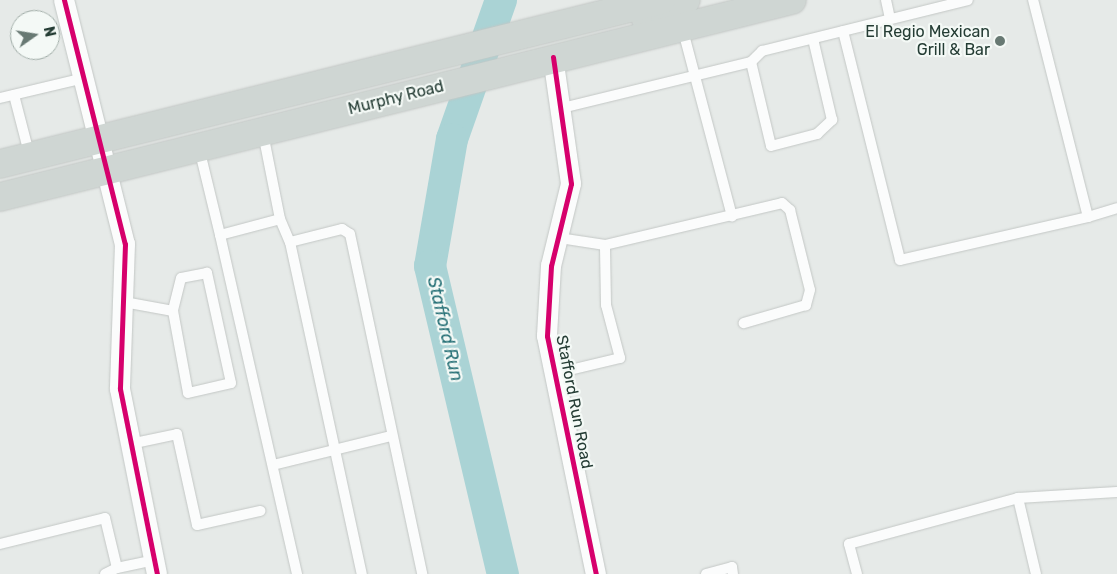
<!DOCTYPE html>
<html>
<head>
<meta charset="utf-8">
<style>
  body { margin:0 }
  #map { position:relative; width:1117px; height:574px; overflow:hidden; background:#e6eae8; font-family:Rubik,sans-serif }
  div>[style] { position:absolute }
  .river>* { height:32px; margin:-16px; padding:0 16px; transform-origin:16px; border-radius:16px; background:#aad3d5 }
  .roads { filter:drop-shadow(0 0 1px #c3c7c5) drop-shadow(0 0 1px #c3c7c5) }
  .lane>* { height:10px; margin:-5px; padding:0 5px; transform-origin:5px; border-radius:5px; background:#fbfcfc }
  .street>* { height:20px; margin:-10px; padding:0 10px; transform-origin:10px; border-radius:10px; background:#fbfcfc }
  .primary>* { height:28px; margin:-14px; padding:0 14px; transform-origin:14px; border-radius:14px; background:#cfd6d3 }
  .cycleway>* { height:5px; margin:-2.5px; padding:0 2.5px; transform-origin:2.5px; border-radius:2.5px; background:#d6006c }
  .dots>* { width:14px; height:14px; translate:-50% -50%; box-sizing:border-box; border:2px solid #f4f9f6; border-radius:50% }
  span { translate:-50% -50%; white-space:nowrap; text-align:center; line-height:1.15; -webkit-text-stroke:4.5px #f4f9f6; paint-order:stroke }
  .poi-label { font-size:16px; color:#243c34 }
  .right { translate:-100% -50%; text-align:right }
  .street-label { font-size:16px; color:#243c34 }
  .water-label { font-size:18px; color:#236e74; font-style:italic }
  .north { position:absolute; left:10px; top:10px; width:50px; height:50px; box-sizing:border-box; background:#f4f9f6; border:1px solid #a1ada8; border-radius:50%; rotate:77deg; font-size:14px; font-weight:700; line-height:20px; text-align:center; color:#243c34 }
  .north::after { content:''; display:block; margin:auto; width:18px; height:22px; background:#687973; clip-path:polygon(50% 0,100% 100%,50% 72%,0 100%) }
</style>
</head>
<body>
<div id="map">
  <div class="river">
    <div style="left:501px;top:0;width:147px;rotate:109.4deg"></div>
    <div style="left:452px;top:139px;width:129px;rotate:99.8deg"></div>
    <div style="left:430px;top:266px;width:317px;rotate:76.7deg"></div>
  </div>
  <div class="roads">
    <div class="lane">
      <div style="left:886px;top:0;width:19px;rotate:78deg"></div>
      <div style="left:682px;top:27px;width:196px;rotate:75.2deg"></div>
      <div style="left:843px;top:31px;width:236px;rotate:76deg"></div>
      <div style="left:900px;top:260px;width:193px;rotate:-12.9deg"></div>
      <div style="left:1088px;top:217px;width:224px;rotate:-104.2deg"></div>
      <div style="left:751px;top:62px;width:86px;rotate:76.6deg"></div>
      <div style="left:771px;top:146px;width:48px;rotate:-14.6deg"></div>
      <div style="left:817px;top:134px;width:21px;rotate:-43deg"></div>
      <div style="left:832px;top:120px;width:83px;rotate:-103.2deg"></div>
      <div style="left:14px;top:95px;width:64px;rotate:75.5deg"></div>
      <div style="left:0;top:98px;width:86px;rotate:-13.4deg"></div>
      <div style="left:562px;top:108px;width:195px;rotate:-13.7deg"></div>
      <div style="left:751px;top:62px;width:16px;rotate:-45deg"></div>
      <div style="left:762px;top:51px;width:212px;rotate:-13.9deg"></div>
      <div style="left:199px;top:148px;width:89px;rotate:76.4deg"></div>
      <div style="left:220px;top:235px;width:62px;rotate:-14.9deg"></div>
      <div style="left:280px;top:219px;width:88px;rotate:-101.2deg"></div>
      <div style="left:1088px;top:217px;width:30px;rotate:-17deg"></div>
      <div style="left:280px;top:219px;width:25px;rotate:67deg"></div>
      <div style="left:290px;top:242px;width:340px;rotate:77.8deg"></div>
      <div style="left:220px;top:235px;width:348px;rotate:77.2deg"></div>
      <div style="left:290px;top:242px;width:54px;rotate:-14deg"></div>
      <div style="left:342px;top:229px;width:9px;rotate:32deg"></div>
      <div style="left:350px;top:234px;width:348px;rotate:78deg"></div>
      <div style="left:605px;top:245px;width:182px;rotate:-13.3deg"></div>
      <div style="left:782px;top:203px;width:11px;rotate:41deg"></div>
      <div style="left:790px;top:210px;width:82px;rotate:76deg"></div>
      <div style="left:810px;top:290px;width:16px;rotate:105deg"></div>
      <div style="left:806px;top:305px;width:65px;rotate:163.8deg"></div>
      <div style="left:124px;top:302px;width:50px;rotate:10.4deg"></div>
      <div style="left:173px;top:311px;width:83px;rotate:79.6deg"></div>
      <div style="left:188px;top:393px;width:44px;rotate:-13.1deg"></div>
      <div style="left:231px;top:383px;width:113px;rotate:-102.3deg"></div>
      <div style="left:207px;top:273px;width:26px;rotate:169deg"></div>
      <div style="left:181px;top:278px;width:34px;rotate:104deg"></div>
      <div style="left:553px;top:374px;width:69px;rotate:-13.4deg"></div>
      <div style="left:620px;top:358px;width:55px;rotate:-104.8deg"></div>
      <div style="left:606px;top:305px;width:60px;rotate:-91deg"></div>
      <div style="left:605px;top:245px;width:47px;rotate:-171.3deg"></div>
      <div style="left:130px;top:444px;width:48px;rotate:-12deg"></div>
      <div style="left:177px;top:434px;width:93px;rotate:77.6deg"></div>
      <div style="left:197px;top:525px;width:65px;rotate:-12.5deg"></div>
      <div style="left:273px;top:465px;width:122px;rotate:-13.8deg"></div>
      <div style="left:1018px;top:498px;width:78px;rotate:76.7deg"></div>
      <div style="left:0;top:544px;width:108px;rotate:-13.9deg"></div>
      <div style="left:105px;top:518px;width:51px;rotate:76.5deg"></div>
      <div style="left:117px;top:568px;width:38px;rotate:-12deg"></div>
      <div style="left:105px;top:574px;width:13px;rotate:-27deg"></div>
      <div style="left:706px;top:574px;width:27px;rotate:-15deg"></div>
      <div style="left:732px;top:567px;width:7px;rotate:82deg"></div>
      <div style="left:857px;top:574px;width:31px;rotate:-105deg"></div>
      <div style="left:849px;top:544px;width:175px;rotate:-15.2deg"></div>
      <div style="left:1018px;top:498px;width:99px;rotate:-3.5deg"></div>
    </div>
    <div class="street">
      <div style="left:64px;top:0;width:252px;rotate:76deg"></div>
      <div style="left:125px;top:244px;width:145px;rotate:92deg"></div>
      <div style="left:120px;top:389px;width:189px;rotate:78.7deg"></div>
      <div style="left:553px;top:57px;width:128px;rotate:81.9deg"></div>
      <div style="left:571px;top:184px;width:84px;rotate:103.7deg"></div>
      <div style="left:551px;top:266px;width:70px;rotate:93.3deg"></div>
      <div style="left:547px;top:336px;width:243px;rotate:78.4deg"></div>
    </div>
    <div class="primary">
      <div style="left:646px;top:19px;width:20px;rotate:-15deg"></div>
      <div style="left:665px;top:14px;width:25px;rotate:-34deg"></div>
      <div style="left:0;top:164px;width:681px;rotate:-13.93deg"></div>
      <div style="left:0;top:197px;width:816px;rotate:-13.97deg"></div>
    </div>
  </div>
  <div class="cycleway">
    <div style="left:64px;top:0;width:252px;rotate:76deg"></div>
    <div style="left:125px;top:244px;width:145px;rotate:92deg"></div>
    <div style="left:120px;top:389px;width:189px;rotate:78.7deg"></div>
    <div style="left:553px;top:57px;width:128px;rotate:81.9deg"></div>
    <div style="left:571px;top:184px;width:84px;rotate:103.7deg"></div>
    <div style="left:551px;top:266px;width:70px;rotate:93.3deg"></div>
    <div style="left:547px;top:336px;width:243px;rotate:78.4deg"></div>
  </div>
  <div class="dots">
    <div style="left:1000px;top:41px;background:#687973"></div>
  </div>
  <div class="poi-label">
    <span class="right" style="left:990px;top:41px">El Regio Mexican<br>Grill &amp; Bar</span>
  </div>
  <div class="street-label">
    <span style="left:396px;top:98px;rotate:-14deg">Murphy Road</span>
    <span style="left:574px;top:402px;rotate:79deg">Stafford Run Road</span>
  </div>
  <div class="water-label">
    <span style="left:445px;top:329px;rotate:77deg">Stafford Run</span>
  </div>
  <div class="north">N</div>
</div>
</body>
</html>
